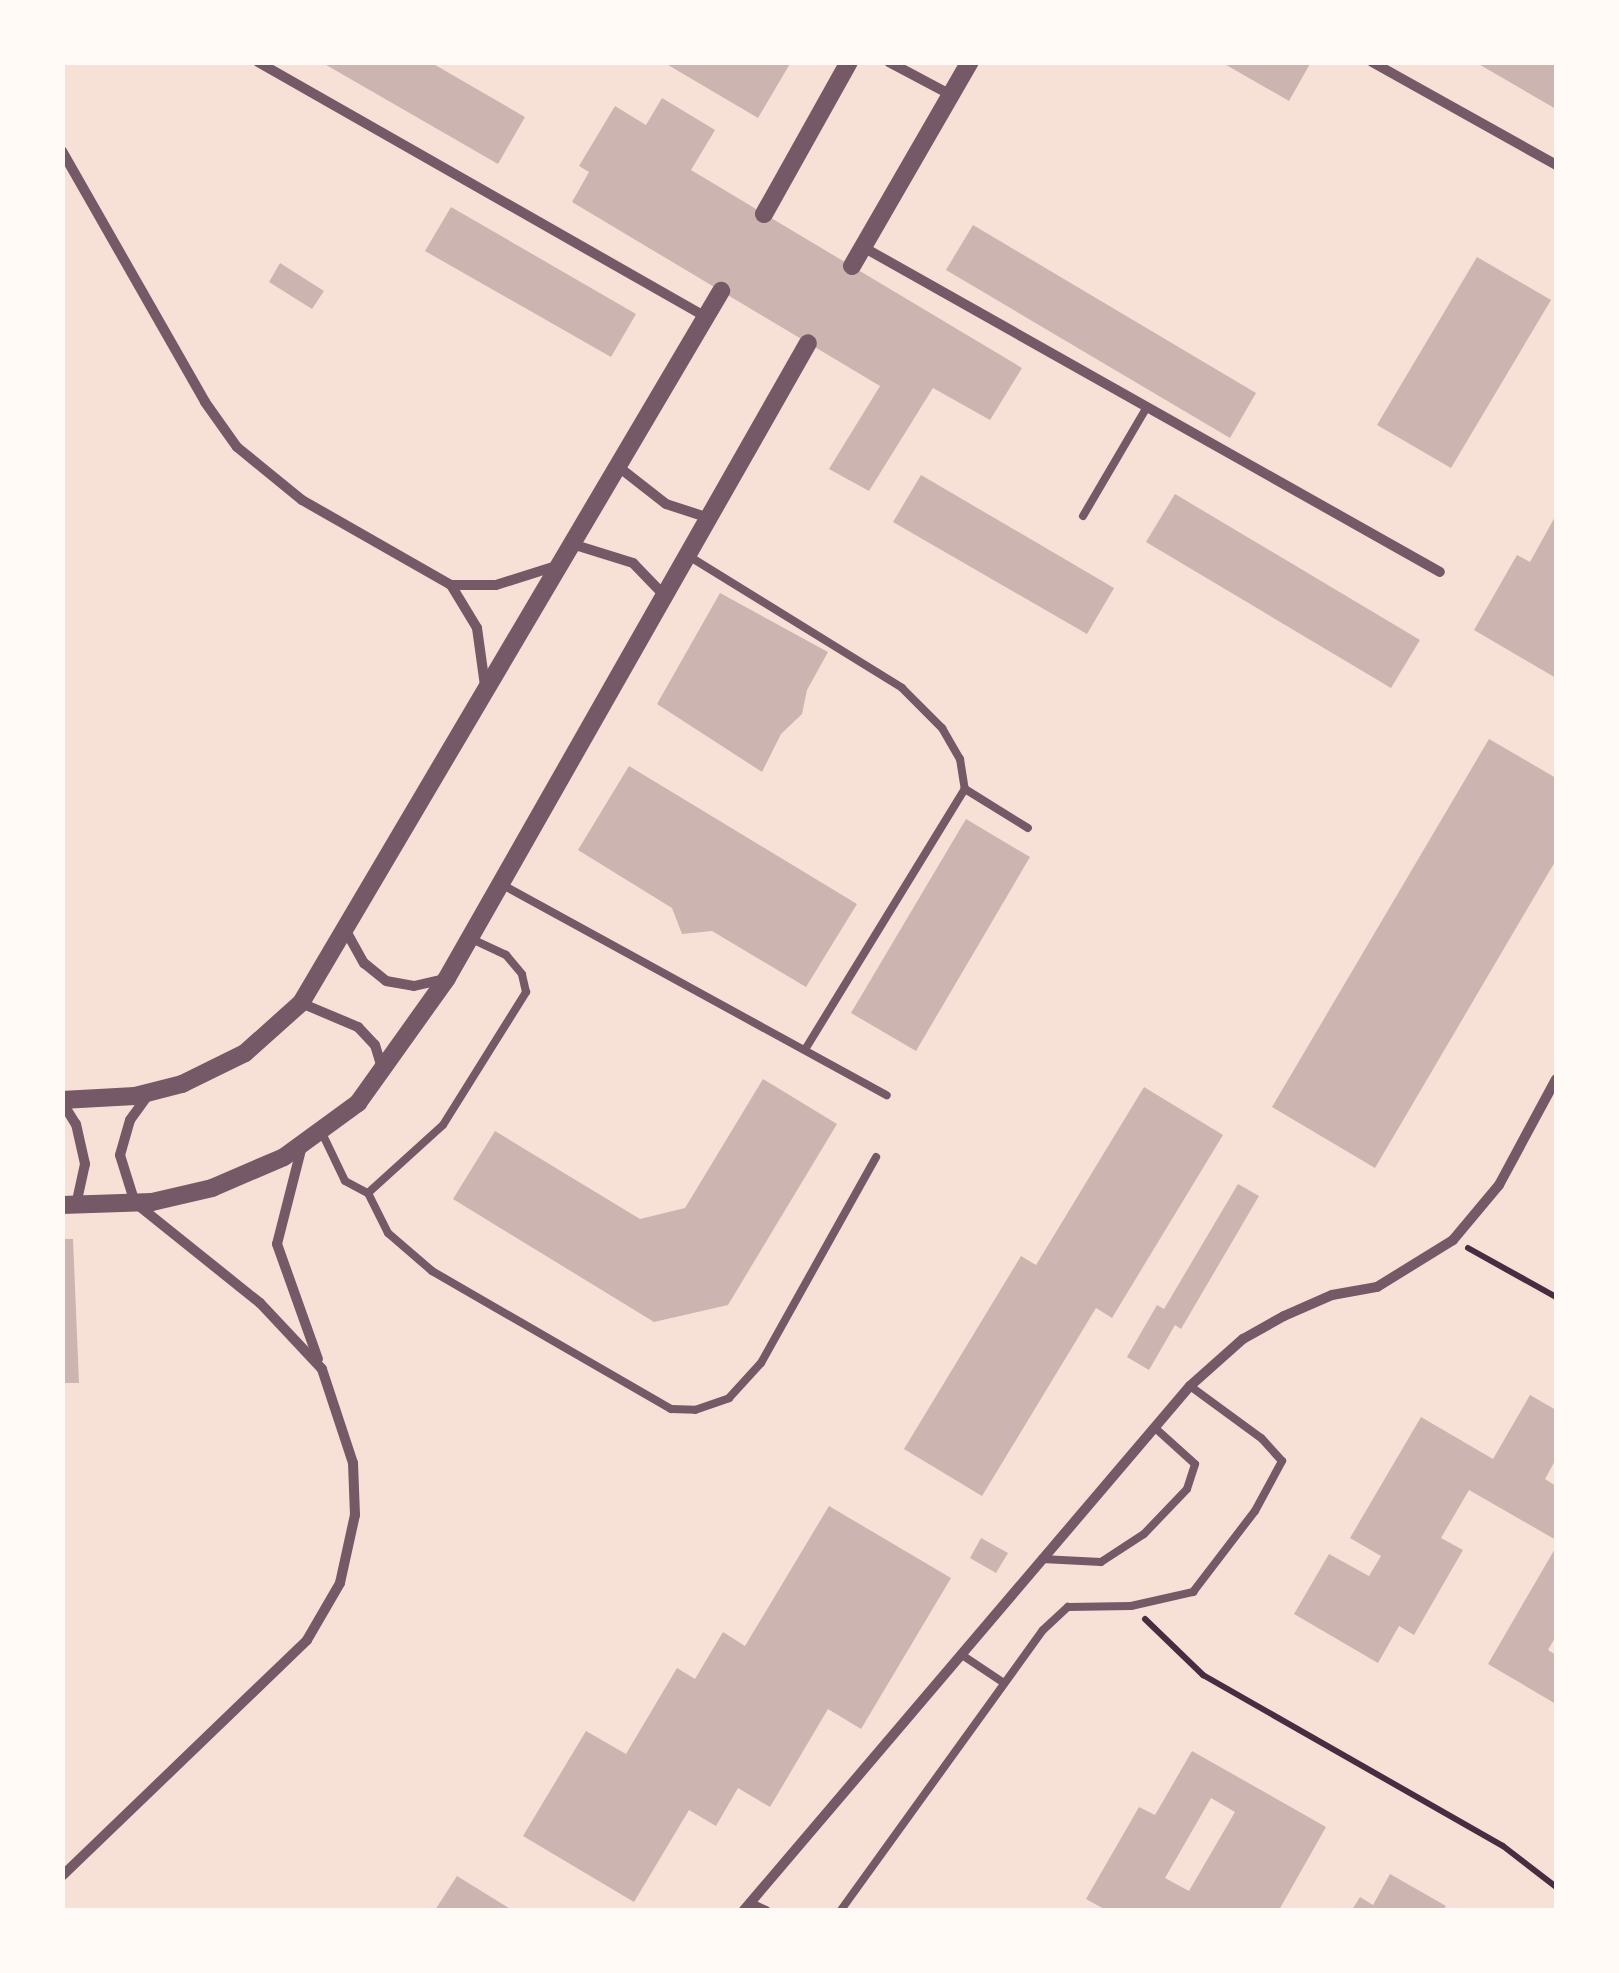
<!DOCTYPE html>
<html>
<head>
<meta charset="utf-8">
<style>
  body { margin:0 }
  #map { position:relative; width:1619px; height:1973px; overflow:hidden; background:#f7e1d7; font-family:"IBM Plex Sans",sans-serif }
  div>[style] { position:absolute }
  .building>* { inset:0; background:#ccb4b1 }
  .path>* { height:6px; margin:-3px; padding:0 3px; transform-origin:3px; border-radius:3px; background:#4a2c40 }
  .service>* { height:8px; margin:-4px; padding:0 4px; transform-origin:4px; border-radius:4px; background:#755966 }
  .minor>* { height:10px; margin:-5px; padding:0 5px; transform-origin:5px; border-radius:5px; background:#755966 }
  .tertiary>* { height:18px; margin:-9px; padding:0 9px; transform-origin:9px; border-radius:9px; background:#755966 }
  span { translate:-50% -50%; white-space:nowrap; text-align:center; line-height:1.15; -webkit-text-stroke:10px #fffaf5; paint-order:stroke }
  .frame { position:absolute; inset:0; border:65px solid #fffaf5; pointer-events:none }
</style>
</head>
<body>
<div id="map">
  <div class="building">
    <div style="clip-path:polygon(321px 62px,430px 62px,525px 117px,498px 164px)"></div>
    <div style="clip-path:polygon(663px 62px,791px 62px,758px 118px)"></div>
    <div style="clip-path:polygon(1221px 62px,1311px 62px,1289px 101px)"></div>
    <div style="clip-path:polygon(1475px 62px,1556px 62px,1556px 109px)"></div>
    <div style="clip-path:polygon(662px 98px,715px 130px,691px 170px,1022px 368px,990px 420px,933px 388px,869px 491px,829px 469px,880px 386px,572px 202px,589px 172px,579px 166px,615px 106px,646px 125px)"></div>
    <div style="clip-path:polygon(451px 207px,636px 314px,611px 357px,425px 251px)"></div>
    <div style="clip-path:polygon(973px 225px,1256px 393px,1230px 438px,946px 270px)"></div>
    <div style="clip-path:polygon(1477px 257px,1551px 300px,1451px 468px,1377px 425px)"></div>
    <div style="clip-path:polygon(280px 263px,324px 291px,312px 309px,269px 282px)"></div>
    <div style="clip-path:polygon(921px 475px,1114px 588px,1087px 634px,893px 522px)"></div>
    <div style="clip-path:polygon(1175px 494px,1420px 640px,1391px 688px,1146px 542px)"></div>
    <div style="clip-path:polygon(1556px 515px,1556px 678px,1474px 630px,1517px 555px,1530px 562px)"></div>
    <div style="clip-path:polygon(720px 593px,828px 652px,807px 690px,802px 714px,781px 734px,762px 772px,657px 704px)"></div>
    <div style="clip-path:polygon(1489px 739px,1556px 778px,1556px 860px,1375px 1168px,1272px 1107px)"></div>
    <div style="clip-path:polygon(629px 766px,857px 904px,806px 987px,712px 931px,682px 934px,672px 908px,578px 850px)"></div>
    <div style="clip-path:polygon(966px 819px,1030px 857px,916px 1051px,851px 1013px)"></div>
    <div style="clip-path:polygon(763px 1079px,837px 1124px,728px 1305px,654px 1322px,453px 1199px,495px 1131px,640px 1219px,685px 1208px)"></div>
    <div style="clip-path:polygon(1144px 1087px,1223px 1135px,1112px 1318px,1096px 1308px,982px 1496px,904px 1449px,1021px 1256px,1036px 1265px)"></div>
    <div style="clip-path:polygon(1238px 1184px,1259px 1196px,1181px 1329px,1175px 1325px,1149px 1370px,1127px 1357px,1157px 1305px,1164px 1309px)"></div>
    <div style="clip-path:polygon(62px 1239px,73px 1239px,79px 1383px,62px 1383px)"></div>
    <div style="clip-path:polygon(1530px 1395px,1556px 1410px,1556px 1459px,1545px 1479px,1556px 1486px,1556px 1540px,1469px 1490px,1441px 1538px,1463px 1550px,1414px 1635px,1399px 1626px,1378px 1663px,1294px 1614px,1329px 1554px,1369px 1576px,1381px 1556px,1350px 1538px,1421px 1417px,1493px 1459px)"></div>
    <div style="clip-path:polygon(829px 1506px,951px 1578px,861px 1729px,828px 1709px,770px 1807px,738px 1788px,716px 1826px,689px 1810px,634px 1902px,523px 1836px,586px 1731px,626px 1754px,677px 1668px,695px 1679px,723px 1632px,745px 1646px)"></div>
    <div style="clip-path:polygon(981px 1538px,1008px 1553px,996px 1573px,970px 1558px)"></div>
    <div style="clip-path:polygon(1556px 1547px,1556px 1636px,1548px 1650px,1556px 1655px,1556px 1704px,1488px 1664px)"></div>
    <div style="clip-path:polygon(evenodd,1192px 1751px,1326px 1827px,1279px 1910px,1106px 1910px,1086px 1899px,1139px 1807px,1155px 1815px,1192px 1751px,1211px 1798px,1235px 1812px,1189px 1891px,1165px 1878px,1211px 1798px)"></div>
    <div style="clip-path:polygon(1390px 1874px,1446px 1906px,1443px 1910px,1352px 1910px,1360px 1897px,1373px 1905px)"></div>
    <div style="clip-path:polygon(457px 1876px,512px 1910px,435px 1910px)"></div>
  </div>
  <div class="path">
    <div style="left:1468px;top:1248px;width:101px;rotate:29.1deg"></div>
    <div style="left:1145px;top:1619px;width:81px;rotate:44deg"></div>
    <div style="left:1203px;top:1675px;width:345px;rotate:29.7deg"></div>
    <div style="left:1503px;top:1846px;width:67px;rotate:37.7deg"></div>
  </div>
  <div class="service">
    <div style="left:1083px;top:516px;width:126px;rotate:-59.6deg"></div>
    <div style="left:687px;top:555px;width:253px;rotate:31.7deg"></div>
    <div style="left:902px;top:688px;width:57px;rotate:45deg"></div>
    <div style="left:942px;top:728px;width:36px;rotate:60deg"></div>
    <div style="left:960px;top:759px;width:30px;rotate:81deg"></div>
    <div style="left:499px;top:883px;width:442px;rotate:28.7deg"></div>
    <div style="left:806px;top:1048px;width:304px;rotate:-58.5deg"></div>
    <div style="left:965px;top:789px;width:74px;rotate:31.8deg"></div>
    <div style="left:322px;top:1133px;width:53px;rotate:64.4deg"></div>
    <div style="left:345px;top:1181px;width:26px;rotate:28deg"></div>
    <div style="left:368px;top:1193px;width:101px;rotate:-42.2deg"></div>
    <div style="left:443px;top:1125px;width:157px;rotate:-58deg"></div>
    <div style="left:526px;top:992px;width:18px;rotate:-103deg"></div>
    <div style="left:522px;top:974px;width:25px;rotate:-130deg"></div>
    <div style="left:506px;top:955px;width:38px;rotate:-155deg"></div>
    <div style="left:368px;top:1193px;width:45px;rotate:63.4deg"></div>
    <div style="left:388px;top:1233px;width:58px;rotate:40.8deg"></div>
    <div style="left:432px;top:1271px;width:276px;rotate:30deg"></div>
    <div style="left:671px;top:1409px;width:24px;rotate:2deg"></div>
    <div style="left:695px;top:1410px;width:36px;rotate:-19deg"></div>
    <div style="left:729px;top:1398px;width:47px;rotate:-47.6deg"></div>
    <div style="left:761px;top:1363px;width:236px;rotate:-60.8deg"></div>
    <div style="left:1042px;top:1559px;width:59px;rotate:2.9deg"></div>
    <div style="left:1101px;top:1562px;width:51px;rotate:-33.1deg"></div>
    <div style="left:1144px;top:1534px;width:62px;rotate:-46.3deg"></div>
    <div style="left:1187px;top:1489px;width:26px;rotate:-72deg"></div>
    <div style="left:1195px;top:1464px;width:55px;rotate:-137.9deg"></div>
    <div style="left:962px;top:1655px;width:50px;rotate:33.7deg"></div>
    <div style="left:751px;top:1903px;width:17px;rotate:25deg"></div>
    <div style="left:841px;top:1910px;width:345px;rotate:-54.2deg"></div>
    <div style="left:1043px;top:1630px;width:34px;rotate:-43deg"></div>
    <div style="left:1068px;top:1607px;width:63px;rotate:-0.9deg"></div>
    <div style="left:1131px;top:1606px;width:64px;rotate:-12.7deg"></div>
    <div style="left:1193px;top:1592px;width:102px;rotate:-52.6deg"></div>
    <div style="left:1255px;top:1511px;width:57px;rotate:-61.6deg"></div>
    <div style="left:1282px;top:1461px;width:31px;rotate:-132deg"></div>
    <div style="left:1261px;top:1438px;width:88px;rotate:-143.8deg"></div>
  </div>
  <div class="minor">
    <div style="left:258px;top:62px;width:515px;rotate:29.65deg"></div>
    <div style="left:889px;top:62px;width:70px;rotate:28deg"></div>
    <div style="left:1372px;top:62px;width:211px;rotate:29.2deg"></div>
    <div style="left:62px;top:151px;width:289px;rotate:60.3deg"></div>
    <div style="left:205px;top:402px;width:55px;rotate:54.6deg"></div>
    <div style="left:237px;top:447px;width:84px;rotate:39.2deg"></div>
    <div style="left:302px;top:500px;width:172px;rotate:29.7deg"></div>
    <div style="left:451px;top:585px;width:50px;rotate:58.8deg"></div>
    <div style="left:477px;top:628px;width:59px;rotate:82.1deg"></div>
    <div style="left:863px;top:247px;width:662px;rotate:29.39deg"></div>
    <div style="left:620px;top:468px;width:58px;rotate:38deg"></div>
    <div style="left:666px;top:504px;width:42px;rotate:18deg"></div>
    <div style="left:572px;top:544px;width:64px;rotate:17.3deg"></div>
    <div style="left:633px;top:563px;width:42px;rotate:46deg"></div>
    <div style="left:451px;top:585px;width:45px"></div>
    <div style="left:496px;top:585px;width:63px;rotate:-17.6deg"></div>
    <div style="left:346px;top:931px;width:37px;rotate:61deg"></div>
    <div style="left:364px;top:963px;width:28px;rotate:39deg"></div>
    <div style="left:386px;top:981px;width:28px;rotate:10deg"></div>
    <div style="left:414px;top:986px;width:31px;rotate:-13deg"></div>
    <div style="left:301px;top:1003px;width:62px;rotate:22.8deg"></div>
    <div style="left:358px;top:1027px;width:25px;rotate:47deg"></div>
    <div style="left:375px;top:1045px;width:24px;rotate:73deg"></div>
    <div style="left:62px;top:1102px;width:26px;rotate:58deg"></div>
    <div style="left:76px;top:1124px;width:41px;rotate:77.3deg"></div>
    <div style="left:85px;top:1164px;width:42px;rotate:102.4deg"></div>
    <div style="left:302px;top:1146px;width:101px;rotate:104.3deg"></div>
    <div style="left:277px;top:1244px;width:122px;rotate:70.4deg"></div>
    <div style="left:62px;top:1876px;width:340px;rotate:-43.9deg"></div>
    <div style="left:307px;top:1640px;width:66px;rotate:-59.9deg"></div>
    <div style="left:340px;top:1583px;width:70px;rotate:-77.6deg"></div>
    <div style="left:355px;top:1515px;width:52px;rotate:-92.2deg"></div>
    <div style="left:353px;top:1463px;width:99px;rotate:-108.3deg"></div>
    <div style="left:322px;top:1369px;width:91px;rotate:-133.2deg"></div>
    <div style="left:260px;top:1303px;width:160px;rotate:-141.3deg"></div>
    <div style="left:135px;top:1203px;width:50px;rotate:-107.4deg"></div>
    <div style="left:120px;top:1155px;width:36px;rotate:-74deg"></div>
    <div style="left:130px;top:1120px;width:31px;rotate:-54deg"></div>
    <div style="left:744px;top:1910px;width:688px;rotate:-49.6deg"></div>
    <div style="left:1190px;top:1386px;width:71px;rotate:-41.6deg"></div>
    <div style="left:1243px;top:1339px;width:47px;rotate:-29.3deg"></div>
    <div style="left:1284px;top:1316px;width:52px;rotate:-23.6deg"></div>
    <div style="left:1332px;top:1295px;width:46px;rotate:-10.1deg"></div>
    <div style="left:1377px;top:1287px;width:89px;rotate:-31.7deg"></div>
    <div style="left:1453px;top:1240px;width:72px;rotate:-50.1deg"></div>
    <div style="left:1499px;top:1185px;width:120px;rotate:-61.7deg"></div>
  </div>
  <div class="tertiary">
    <div style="left:764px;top:214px;width:174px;rotate:-60.8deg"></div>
    <div style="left:852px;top:266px;width:236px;rotate:-60deg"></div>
    <div style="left:62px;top:1100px;width:73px;rotate:-3.1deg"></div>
    <div style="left:135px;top:1096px;width:49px;rotate:-14.3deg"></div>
    <div style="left:182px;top:1084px;width:70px;rotate:-26.2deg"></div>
    <div style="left:245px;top:1053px;width:75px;rotate:-41.8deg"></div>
    <div style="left:301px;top:1003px;width:827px;rotate:-59.46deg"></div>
    <div style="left:62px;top:1205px;width:90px;rotate:-1.9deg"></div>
    <div style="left:152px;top:1202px;width:62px;rotate:-13.1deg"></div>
    <div style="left:212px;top:1188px;width:78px;rotate:-23.3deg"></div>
    <div style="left:284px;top:1157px;width:92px;rotate:-36.1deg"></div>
    <div style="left:358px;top:1103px;width:153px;rotate:-54.5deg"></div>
    <div style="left:447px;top:978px;width:730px;rotate:-60.38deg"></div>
  </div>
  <div class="frame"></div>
</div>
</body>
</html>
